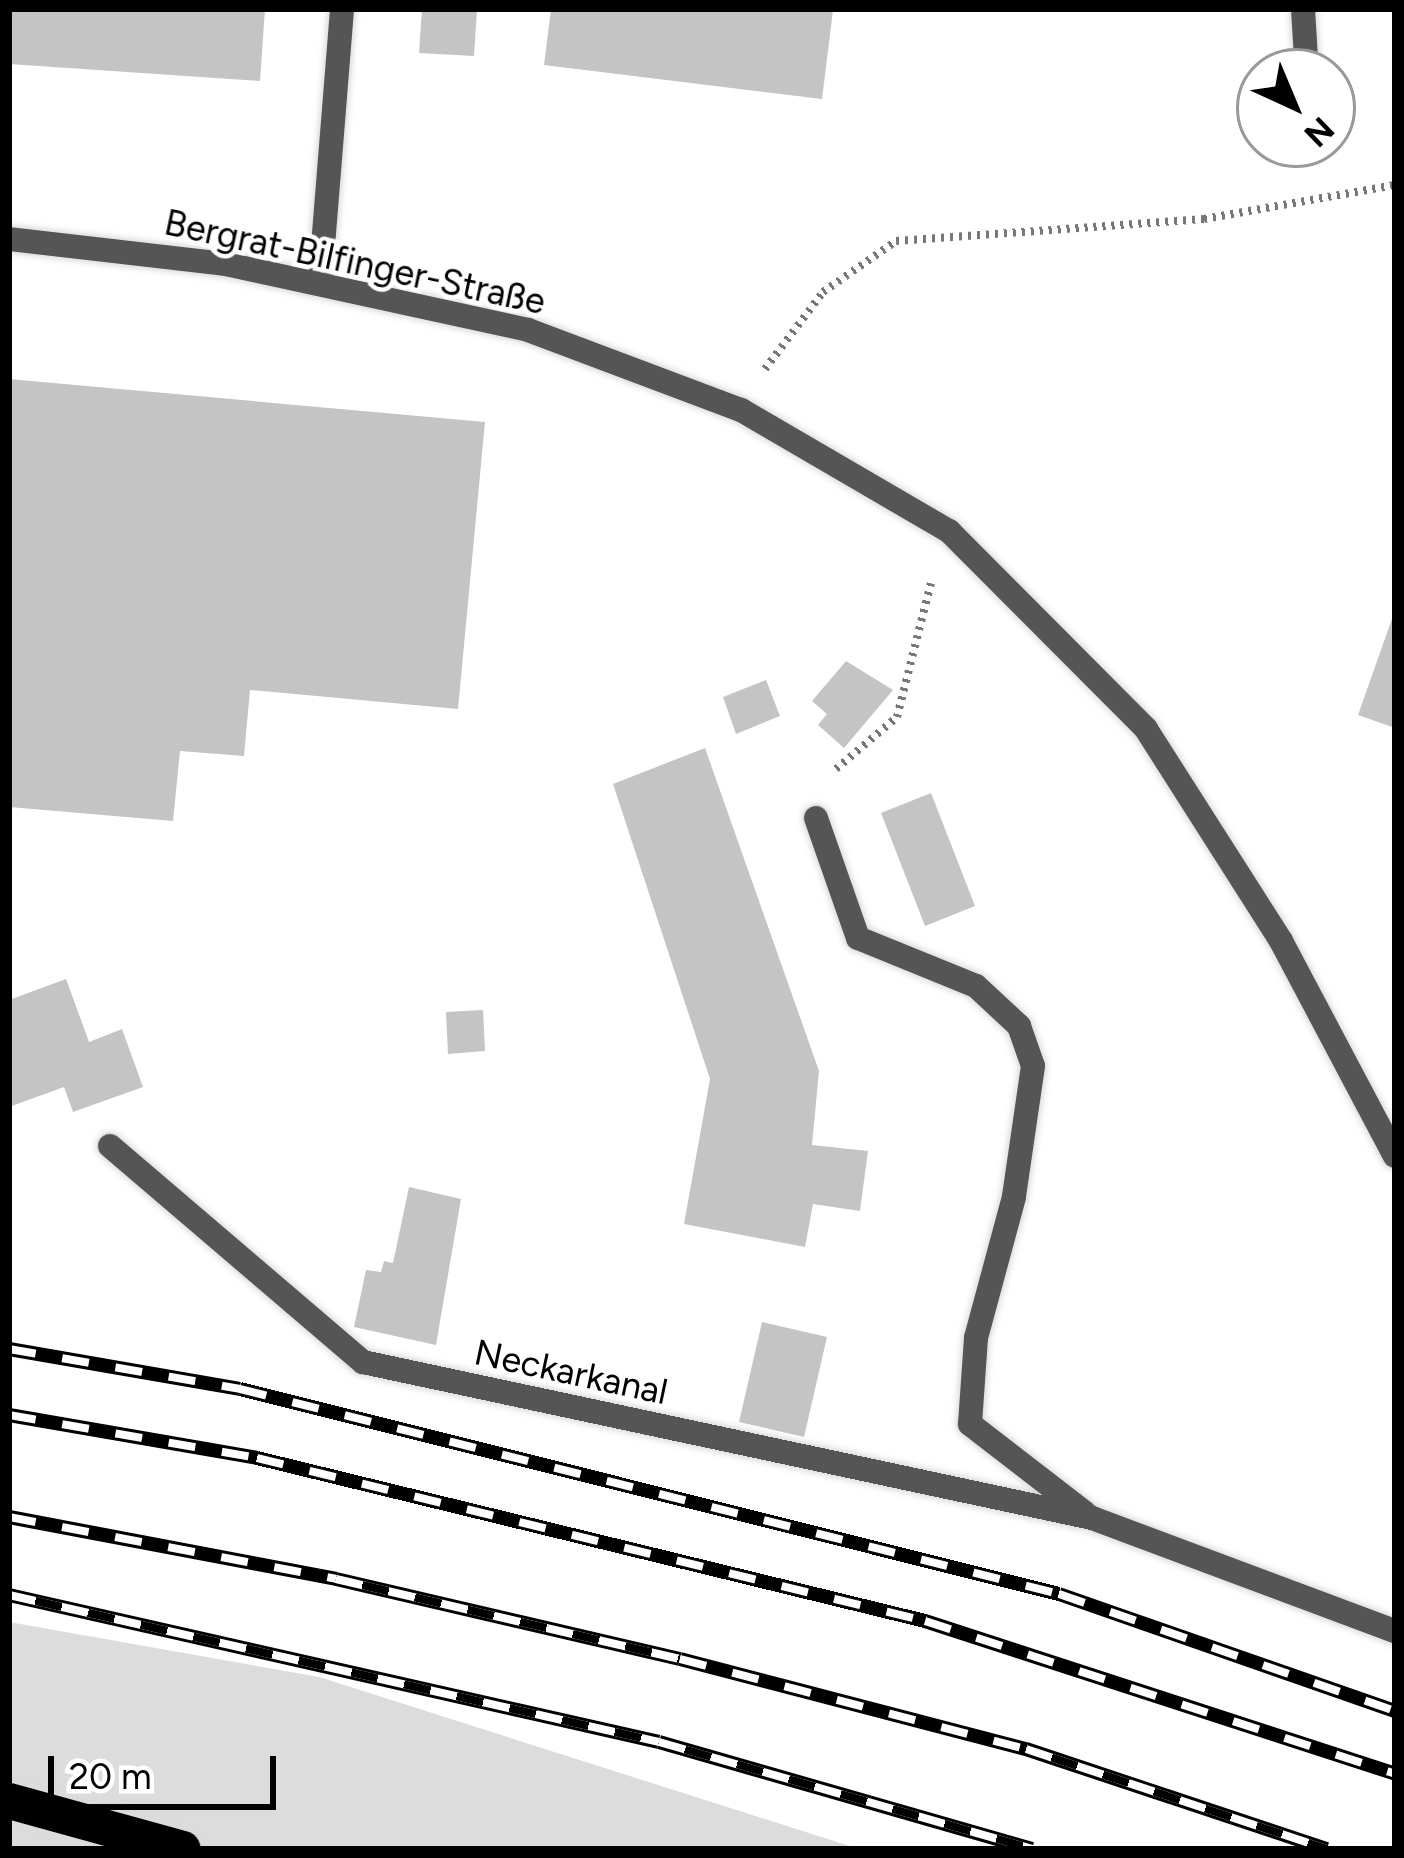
<!DOCTYPE html>
<html>
<head>
<meta charset="utf-8">
<style>
  body { margin:0 }
  #map { position:relative; width:1404px; height:1858px; overflow:hidden; background:#fff; font-family:Figtree,sans-serif }
  div>[style] { position:absolute }
  .green>* { inset:0; background:#dcdcdc }
  .building>* { inset:0; background:#c4c4c4 }
  .path>* { height:8px; margin-top:-4px; transform-origin:0; background:repeating-linear-gradient(90deg,#777 0 3px,transparent 0 9px) }
  .roads { filter:drop-shadow(0 0 3px #dbdbdb) drop-shadow(0 0 3px #dbdbdb) }
  .lane>* { height:24px; margin:-12px; padding:0 12px; transform-origin:12px; border-radius:12px; background:#555 }
  .street>* { height:24px; margin:-12px; padding:0 12px; transform-origin:12px; border-radius:12px; background:#555 }
  .highway>* { height:36px; margin:-18px; padding:0 18px; transform-origin:18px; border-radius:18px; background:#000 }
  .rail>* { height:14px; margin-top:-7px; transform-origin:0; background:repeating-linear-gradient(90deg,#fff 0 27px,#000 0 54px); box-sizing:border-box; border-block:3px solid #000 }
  span { translate:-50% -50%; white-space:nowrap; text-align:center; line-height:1.15; -webkit-text-stroke:9px #fff; paint-order:stroke }
  .street-label { font-size:36px; color:#000 }
  .frame { position:absolute; inset:0; border:12px solid #000; pointer-events:none }
  .north { position:absolute; left:1236px; top:48px; width:120px; height:120px; box-sizing:border-box; background:#fff; border:3px solid #999; border-radius:50%; rotate:136deg; font-size:33px; font-weight:700; line-height:48px; text-align:center; color:#000 }
  .north::after { content:''; display:block; margin:auto; width:42px; height:54px; background:#000; clip-path:polygon(50% 0,100% 100%,50% 72%,0 100%) }
  .scale { position:absolute; left:48px; top:1756px; width:228px; height:54px; box-sizing:border-box; border:6px solid #000; border-top:0; padding-left:15px; font-size:36px; line-height:42px; white-space:nowrap; color:#000; -webkit-text-stroke:9px #fff; paint-order:stroke }
</style>
</head>
<body>
<div id="map">
  <div class="green">
    <div style="clip-path:polygon(9px 1622px,319px 1677px,859px 1849px,9px 1849px)"></div>
  </div>
  <div class="building">
    <div style="clip-path:polygon(9px 9px,265px 9px,260px 81px,9px 64px)"></div>
    <div style="clip-path:polygon(422px 9px,477px 9px,474px 56px,419px 53px)"></div>
    <div style="clip-path:polygon(551px 9px,833px 10px,822px 99px,544px 65px)"></div>
    <div style="clip-path:polygon(9px 379px,485px 422px,458px 709px,250px 690px,244px 756px,180px 751px,173px 821px,9px 807px)"></div>
    <div style="clip-path:polygon(1394px 613px,1395px 613px,1395px 728px,1358px 715px)"></div>
    <div style="clip-path:polygon(846px 661px,893px 690px,844px 748px,818px 725px,827px 714px,812px 701px)"></div>
    <div style="clip-path:polygon(766px 680px,780px 716px,736px 734px,723px 697px)"></div>
    <div style="clip-path:polygon(705px 748px,819px 1071px,812px 1145px,868px 1151px,860px 1211px,813px 1204px,805px 1247px,684px 1224px,710px 1079px,613px 784px)"></div>
    <div style="clip-path:polygon(931px 793px,975px 906px,925px 926px,881px 813px)"></div>
    <div style="clip-path:polygon(66px 979px,89px 1042px,122px 1029px,143px 1087px,73px 1112px,64px 1087px,9px 1107px,9px 1000px)"></div>
    <div style="clip-path:polygon(483px 1010px,485px 1051px,448px 1054px,446px 1012px)"></div>
    <div style="clip-path:polygon(409px 1187px,461px 1199px,436px 1345px,354px 1327px,366px 1270px,381px 1272px,384px 1261px,393px 1263px)"></div>
    <div style="clip-path:polygon(762px 1322px,827px 1337px,804px 1437px,739px 1422px)"></div>
  </div>
  <div class="path">
    <div style="left:765px;top:369px;width:96px;rotate:-53deg"></div>
    <div style="left:823px;top:292px;width:89px;rotate:-34.9deg"></div>
    <div style="left:896px;top:241px;width:309px;rotate:-4.1deg"></div>
    <div style="left:1204px;top:219px;width:194px;rotate:-10.1deg"></div>
    <div style="left:836px;top:769px;width:80px;rotate:-40.4deg"></div>
    <div style="left:897px;top:717px;width:138px;rotate:-75.8deg"></div>
  </div>
  <div class="roads">
    <div class="lane">
      <div style="left:1303px;top:9px;width:49px;rotate:86.5deg"></div>
      <div style="left:320px;top:283px;width:275px;rotate:-85.4deg"></div>
      <div style="left:816px;top:818px;width:127px;rotate:70.7deg"></div>
      <div style="left:858px;top:938px;width:127px;rotate:22.1deg"></div>
      <div style="left:976px;top:986px;width:59px;rotate:42.9deg"></div>
      <div style="left:1019px;top:1026px;width:42px;rotate:70.7deg"></div>
      <div style="left:1033px;top:1066px;width:132px;rotate:98.3deg"></div>
      <div style="left:1014px;top:1197px;width:146px;rotate:105.1deg"></div>
      <div style="left:976px;top:1338px;width:86px;rotate:94deg"></div>
      <div style="left:970px;top:1424px;width:145px;rotate:37.7deg"></div>
      <div style="left:110px;top:1146px;width:333px;rotate:40.5deg"></div>
      <div style="left:363px;top:1362px;width:746px;rotate:12.08deg"></div>
      <div style="left:1092px;top:1518px;width:323px;rotate:20.5deg"></div>
    </div>
    <div class="street">
      <div style="left:9px;top:239px;width:218px;rotate:6.6deg"></div>
      <div style="left:226px;top:264px;width:309px;rotate:12.3deg"></div>
      <div style="left:528px;top:330px;width:228px;rotate:20.6deg"></div>
      <div style="left:741px;top:410px;width:241px;rotate:30.2deg"></div>
      <div style="left:949px;top:531px;width:279px;rotate:45.1deg"></div>
      <div style="left:1146px;top:729px;width:251px;rotate:57.5deg"></div>
      <div style="left:1281px;top:941px;width:243px;rotate:62.1deg"></div>
    </div>
    <div class="highway">
      <div style="left:9px;top:1801px;width:180px;rotate:15.4deg"></div>
    </div>
  </div>
  <div class="rail">
    <div style="left:9px;top:1349px;width:234px;rotate:9.8deg"></div>
    <div style="left:240px;top:1389px;width:844px;rotate:14.05deg"></div>
    <div style="left:1059px;top:1594px;width:356px;rotate:19.2deg"></div>
    <div style="left:9px;top:1415px;width:252px;rotate:9.8deg"></div>
    <div style="left:257px;top:1458px;width:688px;rotate:13.71deg"></div>
    <div style="left:925px;top:1621px;width:494px;rotate:18deg"></div>
    <div style="left:9px;top:1517px;width:333px;rotate:10.7deg"></div>
    <div style="left:336px;top:1579px;width:353px;rotate:13.1deg"></div>
    <div style="left:680px;top:1659px;width:358px;rotate:14.6deg"></div>
    <div style="left:1026px;top:1749px;width:317px;rotate:18.4deg"></div>
    <div style="left:9px;top:1595px;width:666px;rotate:12.74deg"></div>
    <div style="left:659px;top:1742px;width:388px;rotate:16deg"></div>
  </div>
  <div class="street-label">
    <span style="left:355px;top:262px;rotate:12deg">Bergrat-Bilfinger-Straße</span>
    <span style="left:571px;top:1372px;rotate:12deg">Neckarkanal</span>
  </div>
  <div class="frame"></div>
  <div class="north">N</div>
  <div class="scale">20 m</div>
</div>
</body>
</html>
